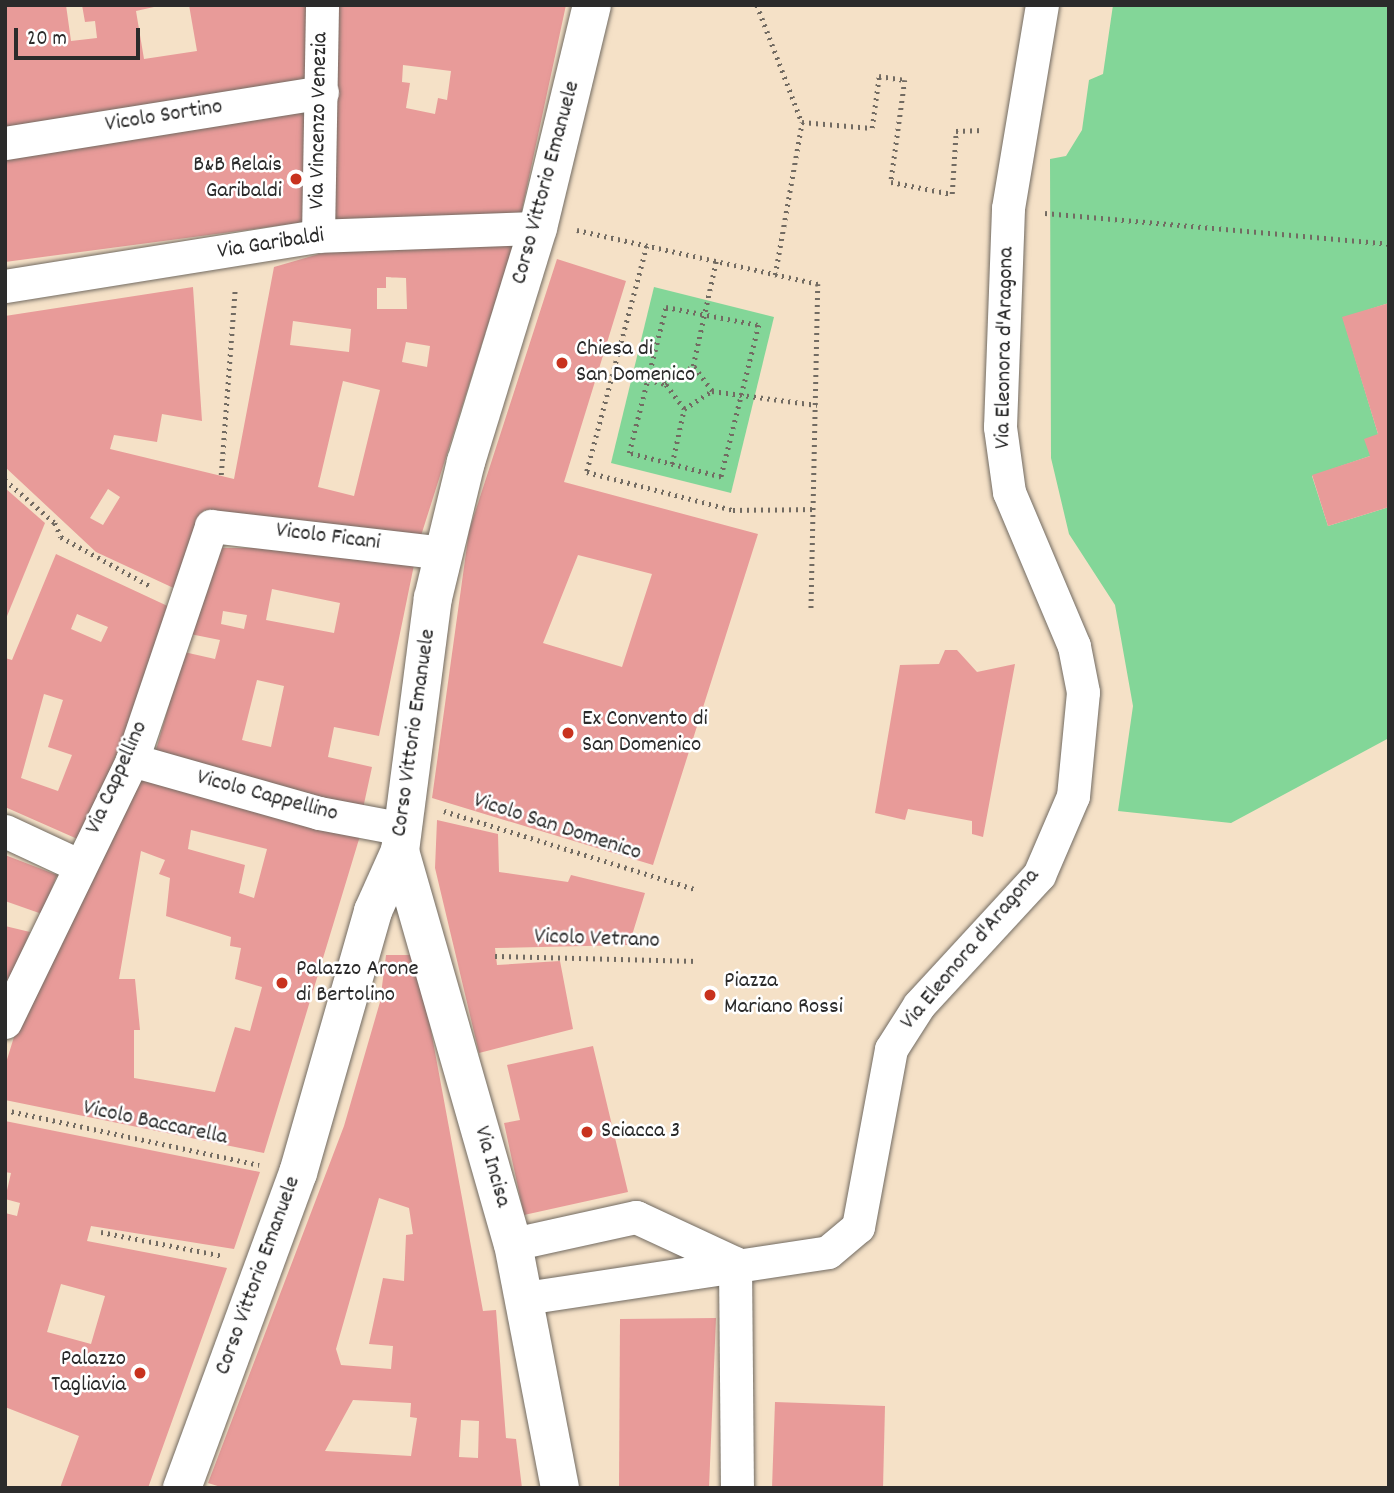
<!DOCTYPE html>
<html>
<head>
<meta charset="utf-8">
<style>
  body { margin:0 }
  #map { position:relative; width:1394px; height:1493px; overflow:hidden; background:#f5e1c7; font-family:Dekko,sans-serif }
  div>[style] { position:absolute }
  .green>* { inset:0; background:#83d698 }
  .building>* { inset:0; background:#e89b99 }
  .path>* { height:4.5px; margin-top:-2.25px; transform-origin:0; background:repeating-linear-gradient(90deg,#726b62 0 2px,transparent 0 7px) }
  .roads { filter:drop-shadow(0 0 2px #726b62) drop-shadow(0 0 2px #726b62) }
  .street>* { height:33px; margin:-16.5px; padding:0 16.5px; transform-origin:16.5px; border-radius:16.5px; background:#fff }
  .secondary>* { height:38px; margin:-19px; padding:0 19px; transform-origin:19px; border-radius:19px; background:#fff }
  .dots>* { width:19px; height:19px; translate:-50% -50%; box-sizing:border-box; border:4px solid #fff; border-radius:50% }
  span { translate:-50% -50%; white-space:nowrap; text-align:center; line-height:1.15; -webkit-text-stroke:5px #fff; paint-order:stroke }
  .street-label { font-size:23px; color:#2b2b2b }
  .poi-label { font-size:23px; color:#2b2b2b }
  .right { translate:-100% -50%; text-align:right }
  .left { translate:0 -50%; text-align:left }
  .frame { position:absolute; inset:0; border:7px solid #2b2b2b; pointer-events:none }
  .scale { position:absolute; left:14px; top:28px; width:126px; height:32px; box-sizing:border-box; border:4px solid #2b2b2b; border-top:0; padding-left:9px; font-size:21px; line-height:24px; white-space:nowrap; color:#2b2b2b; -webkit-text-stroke:5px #fff; paint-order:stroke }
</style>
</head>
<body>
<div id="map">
  <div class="green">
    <div style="clip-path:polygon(1113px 5px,1389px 5px,1389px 303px,1343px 318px,1378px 434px,1370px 456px,1312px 476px,1328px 526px,1389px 507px,1389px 738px,1231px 823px,1118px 811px,1133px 706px,1115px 605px,1069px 534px,1051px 458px,1050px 159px,1066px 156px,1082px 130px,1089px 80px,1103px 74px)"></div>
    <div style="clip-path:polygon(654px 287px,774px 317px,731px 493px,611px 463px)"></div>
  </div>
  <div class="building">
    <div style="clip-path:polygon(5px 5px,66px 5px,71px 41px,97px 38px,95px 21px,85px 22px,82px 5px,163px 5px,136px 11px,144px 59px,197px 51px,189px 5px,308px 5px,306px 86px,5px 135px)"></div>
    <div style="clip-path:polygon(evenodd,334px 5px,566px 5px,520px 219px,330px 222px,334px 5px,403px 65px,451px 71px,447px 100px,438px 98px,435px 114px,406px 108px,410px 83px,402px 82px,403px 65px)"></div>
    <div style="clip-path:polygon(306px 112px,306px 222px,5px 262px,5px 156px)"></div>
    <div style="clip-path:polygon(evenodd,406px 246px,513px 246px,419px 542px,204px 510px,180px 591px,96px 552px,5px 467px,5px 316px,193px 287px,202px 421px,162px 414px,157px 442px,114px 435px,110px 449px,234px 479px,274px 267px,326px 252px,406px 246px,386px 277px,406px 278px,407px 309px,377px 309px,377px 288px,386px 288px,386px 277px,406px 246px,293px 321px,351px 329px,349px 352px,290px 345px,293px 321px,406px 246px,406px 342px,430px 346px,427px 367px,402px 362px,406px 342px,406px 246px,343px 381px,380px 390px,354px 496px,318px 487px,343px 381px,406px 246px,108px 489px,120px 497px,103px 525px,90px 518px,108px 489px)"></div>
    <div style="clip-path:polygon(evenodd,557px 259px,626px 281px,564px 482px,758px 534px,653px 865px,432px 798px,469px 531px,557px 259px,578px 555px,652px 574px,622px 667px,543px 643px,578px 555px)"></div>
    <div style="clip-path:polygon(1389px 303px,1389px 507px,1328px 526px,1312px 475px,1370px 456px,1364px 439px,1378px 434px,1342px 317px)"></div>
    <div style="clip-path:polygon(5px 488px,45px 523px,5px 621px)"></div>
    <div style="clip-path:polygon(evenodd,215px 548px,333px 548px,415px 560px,379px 736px,334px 727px,328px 757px,372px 767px,362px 813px,154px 757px,184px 652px,215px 659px,220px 640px,190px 634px,215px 548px,272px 589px,340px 603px,334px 633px,266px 620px,272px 589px,215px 548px,223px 611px,247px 615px,244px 629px,221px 624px,223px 611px,215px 548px,257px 680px,284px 686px,271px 747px,242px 740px,257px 680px)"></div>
    <div style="clip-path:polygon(evenodd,56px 554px,174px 609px,82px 841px,5px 807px,5px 658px,12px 660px,56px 554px,77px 614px,108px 627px,101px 642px,71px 629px,77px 614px,56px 554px,44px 694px,63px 700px,48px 747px,72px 755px,58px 791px,21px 778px,44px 694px)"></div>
    <div style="clip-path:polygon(945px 650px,957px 650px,977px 672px,1015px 664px,983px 837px,972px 834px,972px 821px,908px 809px,905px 820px,875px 813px,900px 665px,939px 664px)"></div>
    <div style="clip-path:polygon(evenodd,135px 775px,363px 826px,264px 1153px,5px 1100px,5px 1066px,22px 1011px,135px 775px,191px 830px,267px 849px,254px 898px,239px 893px,245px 865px,188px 849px,191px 830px,135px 775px,141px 851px,165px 860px,159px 874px,170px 878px,166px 916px,231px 937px,230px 946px,241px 948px,235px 979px,262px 987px,250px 1031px,235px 1027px,215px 1092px,134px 1078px,134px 1030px,140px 1030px,135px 979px,119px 979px,141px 851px)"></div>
    <div style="clip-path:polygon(437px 820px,498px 834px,499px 872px,568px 882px,571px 875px,645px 893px,629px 945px,495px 948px,497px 965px,560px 961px,573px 1029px,479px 1053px,435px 868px)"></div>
    <div style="clip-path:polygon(5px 855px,57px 875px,42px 914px,5px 901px)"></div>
    <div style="clip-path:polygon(5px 926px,30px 932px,5px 992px)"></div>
    <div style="clip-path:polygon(evenodd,386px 955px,417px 955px,483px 1311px,496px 1310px,506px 1438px,516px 1439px,522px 1488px,224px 1488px,208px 1483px,344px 1126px,380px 1002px,386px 955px,379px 1198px,409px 1208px,413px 1234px,406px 1235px,404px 1281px,383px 1278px,369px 1344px,393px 1346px,391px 1369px,341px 1365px,336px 1349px,379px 1198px,386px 955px,353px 1400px,411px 1403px,410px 1417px,417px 1418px,411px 1456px,325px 1451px,353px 1400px,386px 955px,461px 1420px,479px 1421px,478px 1458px,459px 1457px,461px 1420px)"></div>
    <div style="clip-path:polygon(593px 1046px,628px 1192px,524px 1215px,504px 1123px,520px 1120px,507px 1065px)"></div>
    <div style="clip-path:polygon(evenodd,5px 1121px,260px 1172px,234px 1249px,91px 1226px,87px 1241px,227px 1268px,148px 1488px,60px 1488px,79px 1436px,5px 1407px,5px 1213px,17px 1216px,20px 1203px,5px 1199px,11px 1173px,5px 1172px,5px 1121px,61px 1284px,105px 1296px,91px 1344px,47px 1332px,61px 1284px)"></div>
    <div style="clip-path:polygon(716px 1318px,709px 1488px,619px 1488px,620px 1319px)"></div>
    <div style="clip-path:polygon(775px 1402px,885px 1406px,883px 1488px,772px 1488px)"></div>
  </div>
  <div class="path">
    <div style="left:757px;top:5px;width:125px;rotate:69deg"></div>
    <div style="left:1045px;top:213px;width:345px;rotate:5.1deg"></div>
    <div style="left:577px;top:230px;width:247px;rotate:12.6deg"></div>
    <div style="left:818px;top:284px;width:326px;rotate:91.2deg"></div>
    <div style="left:647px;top:246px;width:234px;rotate:104.9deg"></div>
    <div style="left:587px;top:472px;width:151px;rotate:14.6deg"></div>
    <div style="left:733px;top:510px;width:83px;rotate:-0.7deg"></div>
    <div style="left:775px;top:275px;width:155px;rotate:-80deg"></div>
    <div style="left:802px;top:122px;width:70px;rotate:4.9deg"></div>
    <div style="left:872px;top:128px;width:52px;rotate:-82.3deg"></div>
    <div style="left:879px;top:76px;width:26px;rotate:9deg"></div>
    <div style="left:905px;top:80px;width:103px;rotate:97.8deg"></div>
    <div style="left:891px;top:182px;width:62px;rotate:11.1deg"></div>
    <div style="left:952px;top:194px;width:63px;rotate:-86.4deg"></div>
    <div style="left:956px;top:131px;width:27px;rotate:-2deg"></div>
    <div style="left:666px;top:307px;width:95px;rotate:11deg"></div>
    <div style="left:759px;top:325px;width:157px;rotate:104deg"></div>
    <div style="left:721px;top:477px;width:95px;rotate:-165.4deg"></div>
    <div style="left:629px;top:453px;width:151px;rotate:-75.8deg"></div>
    <div style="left:614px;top:372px;width:52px;rotate:13.2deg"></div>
    <div style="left:712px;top:391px;width:106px;rotate:7.6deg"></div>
    <div style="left:684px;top:409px;width:33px;rotate:-33deg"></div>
    <div style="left:712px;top:391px;width:31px;rotate:-127deg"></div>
    <div style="left:672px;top:464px;width:56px;rotate:-77.7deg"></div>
    <div style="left:684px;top:409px;width:31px;rotate:-127deg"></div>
    <div style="left:665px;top:384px;width:33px;rotate:-33deg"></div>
    <div style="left:693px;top:366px;width:107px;rotate:-77.6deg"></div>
    <div style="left:221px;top:475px;width:188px;rotate:-85.7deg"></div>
    <div style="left:5px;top:480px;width:66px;rotate:40.7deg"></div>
    <div style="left:55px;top:523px;width:15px;rotate:67deg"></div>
    <div style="left:61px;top:537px;width:104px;rotate:28.8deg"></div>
    <div style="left:444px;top:811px;width:262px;rotate:17.3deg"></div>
    <div style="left:495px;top:956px;width:203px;rotate:1.4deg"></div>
    <div style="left:5px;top:1110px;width:260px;rotate:12.2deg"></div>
    <div style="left:101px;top:1232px;width:124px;rotate:11.1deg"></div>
  </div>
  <div class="roads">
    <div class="street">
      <div style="left:5px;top:143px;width:321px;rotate:-9.1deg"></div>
      <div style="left:318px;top:236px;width:231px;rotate:-89deg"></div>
      <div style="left:5px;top:286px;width:317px;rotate:-9.1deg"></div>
      <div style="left:318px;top:236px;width:220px;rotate:-2.1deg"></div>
      <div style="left:132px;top:760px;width:194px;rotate:15.8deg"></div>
      <div style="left:319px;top:813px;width:86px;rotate:10.7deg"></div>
      <div style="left:5px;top:831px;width:81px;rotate:25deg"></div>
      <div style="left:5px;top:1022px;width:291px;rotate:-64.1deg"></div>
      <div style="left:132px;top:760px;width:247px;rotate:-71.3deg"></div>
      <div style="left:211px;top:526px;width:235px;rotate:6.6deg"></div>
      <div style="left:513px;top:1244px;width:126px;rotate:-12.4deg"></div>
      <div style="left:636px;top:1217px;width:109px;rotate:24.9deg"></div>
      <div style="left:735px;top:1263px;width:225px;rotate:89.5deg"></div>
      <div style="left:525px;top:1298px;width:306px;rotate:-8.6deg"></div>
      <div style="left:828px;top:1252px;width:39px;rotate:-40deg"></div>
      <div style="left:858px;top:1227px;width:181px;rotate:-79.5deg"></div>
      <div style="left:891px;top:1049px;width:52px;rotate:-57.5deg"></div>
      <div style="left:919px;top:1005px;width:177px;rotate:-47.3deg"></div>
      <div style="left:1039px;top:875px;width:86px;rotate:-66.7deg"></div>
      <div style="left:1073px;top:796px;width:104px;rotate:-84.5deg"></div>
      <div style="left:1083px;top:692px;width:47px;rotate:-101.1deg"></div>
      <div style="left:1074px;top:646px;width:167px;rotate:-112.9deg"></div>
      <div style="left:1009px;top:492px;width:66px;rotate:-97.9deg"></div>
      <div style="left:1000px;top:427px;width:219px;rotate:-87.9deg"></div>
      <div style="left:1008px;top:208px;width:206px;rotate:-80.5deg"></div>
    </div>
    <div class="secondary">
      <div style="left:400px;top:851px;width:409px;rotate:74deg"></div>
      <div style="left:513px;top:1244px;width:248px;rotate:79.1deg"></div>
      <div style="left:182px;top:1488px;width:336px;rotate:-69.8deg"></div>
      <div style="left:298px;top:1173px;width:273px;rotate:-74deg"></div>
      <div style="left:373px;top:911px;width:66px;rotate:-65.8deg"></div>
      <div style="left:400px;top:851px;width:255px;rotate:-82.6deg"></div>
      <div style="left:433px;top:598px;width:140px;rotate:-76.4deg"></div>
      <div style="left:466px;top:462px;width:245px;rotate:-72.9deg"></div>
      <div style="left:538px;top:228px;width:229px;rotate:-76.4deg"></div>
    </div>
  </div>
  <div class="dots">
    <div style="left:296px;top:179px;background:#c8321e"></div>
    <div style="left:562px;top:363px;background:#c8321e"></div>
    <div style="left:568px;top:733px;background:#c8321e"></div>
    <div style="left:282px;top:983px;background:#c8321e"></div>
    <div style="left:710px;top:995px;background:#c8321e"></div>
    <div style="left:587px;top:1132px;background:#c8321e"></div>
    <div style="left:140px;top:1373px;background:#c8321e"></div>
  </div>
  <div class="street-label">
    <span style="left:164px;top:117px;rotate:-9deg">Vicolo Sortino</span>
    <span style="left:320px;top:121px;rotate:-89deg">Via Vincenzo Venezia</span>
    <span style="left:547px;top:183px;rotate:-75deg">Corso Vittorio Emanuele</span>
    <span style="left:271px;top:245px;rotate:-9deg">Via Garibaldi</span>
    <span style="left:1006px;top:348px;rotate:-89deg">Via Eleonora d'Aragona</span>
    <span style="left:328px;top:538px;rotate:7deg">Vicolo Ficani</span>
    <span style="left:415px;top:733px;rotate:-82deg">Corso Vittorio Emanuele</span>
    <span style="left:118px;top:778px;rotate:-66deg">Via Cappellino</span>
    <span style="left:267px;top:797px;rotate:15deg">Vicolo Cappellino</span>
    <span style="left:557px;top:828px;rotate:18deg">Vicolo San Domenico</span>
    <span style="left:597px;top:940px;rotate:2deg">Vicolo Vetrano</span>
    <span style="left:971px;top:950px;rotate:-50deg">Via Eleonora d'Aragona</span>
    <span style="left:155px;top:1124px;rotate:12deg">Vicolo Baccarella</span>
    <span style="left:491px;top:1167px;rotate:74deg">Via Incisa</span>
    <span style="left:259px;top:1276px;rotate:-70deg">Corso Vittorio Emanuele</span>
  </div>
  <div class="poi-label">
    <span class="right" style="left:282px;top:179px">B&amp;B Relais<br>Garibaldi</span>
    <span class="left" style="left:576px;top:363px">Chiesa di<br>San Domenico</span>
    <span class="left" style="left:582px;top:733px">Ex Convento di<br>San Domenico</span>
    <span class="left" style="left:296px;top:983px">Palazzo Arone<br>di Bertolino</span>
    <span class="left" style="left:724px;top:995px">Piazza<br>Mariano Rossi</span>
    <span class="left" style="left:601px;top:1132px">Sciacca 3</span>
    <span class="right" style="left:126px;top:1373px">Palazzo<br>Tagliavia</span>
  </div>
  <div class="frame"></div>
  <div class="scale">20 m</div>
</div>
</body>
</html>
